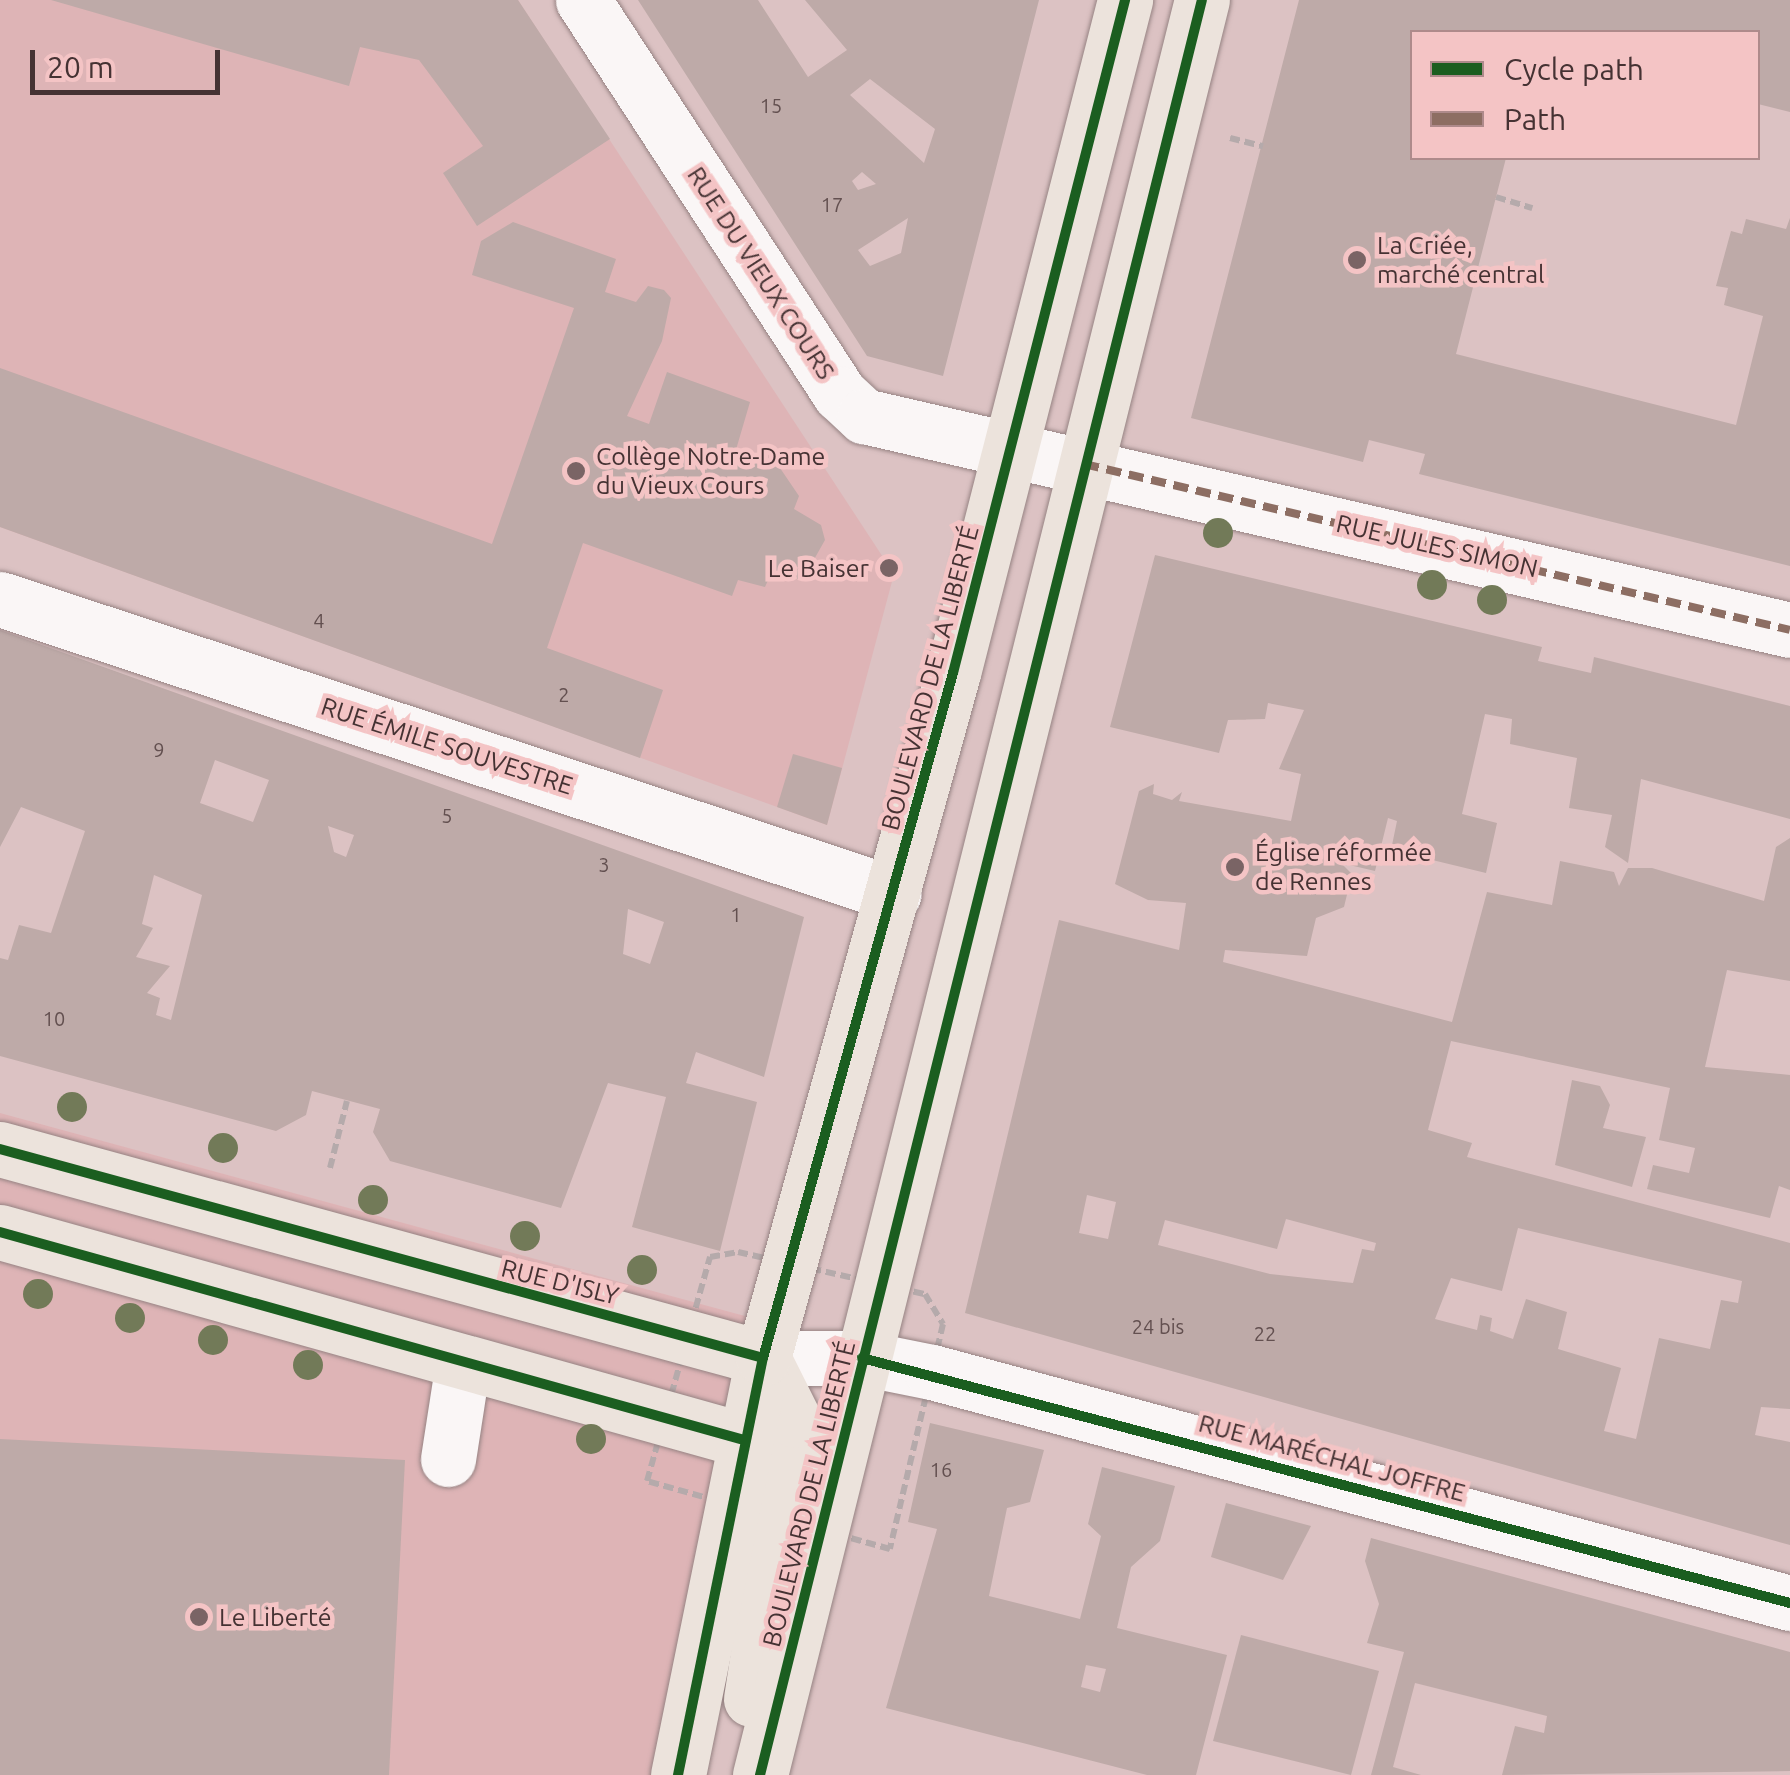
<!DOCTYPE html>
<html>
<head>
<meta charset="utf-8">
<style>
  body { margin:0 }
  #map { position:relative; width:1790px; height:1775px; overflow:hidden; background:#dcc2c3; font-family:Ubuntu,sans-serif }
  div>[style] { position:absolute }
  .built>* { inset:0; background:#deb4b6 }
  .building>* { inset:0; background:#beaaa8 }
  .path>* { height:6px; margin-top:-3px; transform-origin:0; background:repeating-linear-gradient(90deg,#b5aaab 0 10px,transparent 0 15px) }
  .roads { filter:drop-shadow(0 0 2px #968383) drop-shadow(0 0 2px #968383) }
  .minor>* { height:55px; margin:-27.5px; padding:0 27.5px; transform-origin:27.5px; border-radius:27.5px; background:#faf6f6 }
  .major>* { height:55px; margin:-27.5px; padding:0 27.5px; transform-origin:27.5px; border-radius:27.5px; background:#ece3dc }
  .quiet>* { height:8px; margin-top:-4px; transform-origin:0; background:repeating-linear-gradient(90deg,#8d6e63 0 15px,transparent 0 23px) }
  .cycleway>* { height:10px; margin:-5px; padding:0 5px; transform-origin:5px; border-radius:5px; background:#1b5e20 }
  .trees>* { width:30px; height:30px; margin:-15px; border-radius:50%; background:#727a58 }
  .dots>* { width:28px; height:28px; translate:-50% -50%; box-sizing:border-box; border:5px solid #f4c4c5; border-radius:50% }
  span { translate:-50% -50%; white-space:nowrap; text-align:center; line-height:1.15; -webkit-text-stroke:9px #f4c4c5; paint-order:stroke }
  .number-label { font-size:20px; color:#635050 }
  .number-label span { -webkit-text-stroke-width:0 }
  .poi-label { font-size:25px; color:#453233 }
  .left { translate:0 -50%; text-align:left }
  .right { translate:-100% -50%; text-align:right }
  .street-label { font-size:25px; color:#453233 }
  .legend { position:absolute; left:1410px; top:30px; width:350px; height:130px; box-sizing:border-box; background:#f4c4c5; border:2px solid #ae8a8b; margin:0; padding:12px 18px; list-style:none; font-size:30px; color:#453233 }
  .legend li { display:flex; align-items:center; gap:20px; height:50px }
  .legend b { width:50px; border:2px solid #ae8a8b }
  .scale { position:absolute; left:30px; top:50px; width:190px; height:45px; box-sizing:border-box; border:5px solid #453233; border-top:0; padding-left:12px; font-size:30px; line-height:35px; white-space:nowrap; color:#453233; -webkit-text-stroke:8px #f4c4c5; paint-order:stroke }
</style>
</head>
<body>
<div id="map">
  <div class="built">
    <div style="clip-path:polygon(0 0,518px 0,894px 574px,827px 825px,0 527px)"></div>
    <div style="clip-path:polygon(0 1113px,803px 1332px,694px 1775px,0 1775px)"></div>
  </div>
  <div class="building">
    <div style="clip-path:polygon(51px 0,518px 0,610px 139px,477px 226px,443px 173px,483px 146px,419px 60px,360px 47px,349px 86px)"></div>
    <div style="clip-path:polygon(evenodd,638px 0,758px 0,808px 77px,847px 50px,805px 0,1039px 0,943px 376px,867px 356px,638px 0,870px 79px,935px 129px,924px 163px,850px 95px,870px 79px,638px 0,862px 172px,876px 184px,858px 190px,852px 181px,862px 172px,638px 0,908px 218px,901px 253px,870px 266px,858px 250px,908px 218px)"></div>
    <div style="clip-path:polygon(1299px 0,1790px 0,1790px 112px,1758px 104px,1758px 32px,1412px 32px,1412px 158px,1506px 158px,1456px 354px,1736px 425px,1763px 316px,1724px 305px,1728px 288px,1716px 286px,1731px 231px,1742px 234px,1746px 219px,1786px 229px,1790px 218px,1790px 566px,1419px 474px,1425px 454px,1369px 440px,1363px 462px,1191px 418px)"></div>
    <div style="clip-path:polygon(513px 222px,616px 259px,605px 292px,636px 302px,648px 286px,664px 290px,671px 298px,662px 341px,627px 416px,649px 424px,667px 372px,750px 402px,735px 453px,780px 468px,799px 496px,794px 509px,821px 525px,825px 540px,803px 579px,769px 578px,765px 587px,738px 580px,732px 596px,583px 543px,547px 648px,663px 690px,640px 758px,0 527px,0 368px,492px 544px,574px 308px,472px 275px,481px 241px)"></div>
    <div style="clip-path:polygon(evenodd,1155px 555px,1542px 647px,1538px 661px,1591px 673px,1594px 657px,1790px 706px,1790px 819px,1641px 779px,1628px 863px,1605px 847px,1612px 815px,1569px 808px,1577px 758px,1510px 744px,1512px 719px,1485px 714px,1462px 814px,1497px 823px,1486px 873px,1391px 850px,1397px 821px,1388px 818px,1375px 871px,1341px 863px,1352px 874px,1344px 907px,1316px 918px,1307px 956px,1225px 950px,1223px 962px,1452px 1022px,1487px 892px,1552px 905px,1560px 861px,1614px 872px,1619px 886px,1628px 868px,1652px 868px,1764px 901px,1776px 847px,1790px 838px,1790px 981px,1727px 970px,1705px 1067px,1790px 1075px,1790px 1190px,1779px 1186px,1770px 1218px,1647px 1189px,1653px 1165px,1689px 1173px,1695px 1148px,1659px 1140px,1670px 1088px,1451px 1041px,1428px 1130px,1472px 1143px,1467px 1157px,1790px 1243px,1790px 1409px,1761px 1407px,1755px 1435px,1790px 1442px,1790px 1545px,965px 1313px,1059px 920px,1179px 950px,1186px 903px,1148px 900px,1115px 884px,1139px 791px,1154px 784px,1153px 794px,1172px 800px,1182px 792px,1179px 801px,1291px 821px,1301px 774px,1279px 769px,1304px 710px,1268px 703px,1265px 719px,1228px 720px,1219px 753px,1110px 727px,1155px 555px,1087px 1195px,1116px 1202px,1108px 1239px,1079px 1233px,1087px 1195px,1155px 555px,1286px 1219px,1376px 1243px,1374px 1251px,1362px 1249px,1353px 1283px,1270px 1274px,1158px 1245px,1165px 1220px,1277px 1249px,1286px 1219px,1155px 555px,1518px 1228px,1742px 1281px,1738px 1303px,1721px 1300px,1710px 1349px,1659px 1338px,1636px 1439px,1604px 1431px,1621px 1368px,1558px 1349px,1567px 1312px,1526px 1299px,1513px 1339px,1490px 1331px,1492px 1318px,1480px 1315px,1477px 1330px,1435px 1319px,1451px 1278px,1502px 1291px,1518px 1228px)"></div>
    <div style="clip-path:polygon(evenodd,0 630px,804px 917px,764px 1077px,696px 1052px,686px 1083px,757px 1102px,720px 1251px,632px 1227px,666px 1097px,608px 1083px,561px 1208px,390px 1161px,373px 1132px,380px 1109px,312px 1091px,306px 1115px,276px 1131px,0 1056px,0 958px,8px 960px,19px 925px,51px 933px,85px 831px,21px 807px,0 847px,0 630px,215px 760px,269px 780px,253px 822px,200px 803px,215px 760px,0 630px,328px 826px,354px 835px,346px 857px,334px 852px,328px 826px,0 630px,154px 875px,202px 895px,171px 1020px,156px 1015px,160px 998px,147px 993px,170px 966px,136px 957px,153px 928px,142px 924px,154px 875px,0 630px,628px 909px,664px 922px,650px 964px,623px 954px,628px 909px)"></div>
    <div style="clip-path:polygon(793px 754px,842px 768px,827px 825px,777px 807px)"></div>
    <div style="clip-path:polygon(1572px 1080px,1600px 1086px,1610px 1105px,1603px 1128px,1646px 1137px,1632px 1187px,1555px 1165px)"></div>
    <div style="clip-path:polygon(evenodd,930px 1423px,1044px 1450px,1030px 1502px,1007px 1508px,989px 1596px,1080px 1619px,1101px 1536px,1088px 1524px,1102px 1467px,1175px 1486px,1160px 1541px,1131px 1567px,1117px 1628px,1227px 1655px,1196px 1775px,1147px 1775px,886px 1708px,937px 1529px,908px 1522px,930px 1423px,1086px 1665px,1106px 1669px,1100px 1692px,1081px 1687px,1086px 1665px)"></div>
    <div style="clip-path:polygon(0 1439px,405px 1460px,389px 1775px,0 1775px)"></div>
    <div style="clip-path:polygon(1226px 1503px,1311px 1526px,1283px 1580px,1211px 1557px)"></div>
    <div style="clip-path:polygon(1371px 1538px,1790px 1652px,1790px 1771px,1502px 1775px,1515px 1726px,1544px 1733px,1547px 1716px,1415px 1683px,1393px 1767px,1421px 1775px,1371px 1775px,1404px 1652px,1367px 1643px,1379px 1604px,1365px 1561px)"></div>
    <div style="clip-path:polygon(1241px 1635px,1379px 1671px,1351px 1775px,1213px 1741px)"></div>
  </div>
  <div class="path">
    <div style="left:1230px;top:138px;width:34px;rotate:14deg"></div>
    <div style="left:1496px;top:197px;width:38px;rotate:17deg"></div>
    <div style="left:330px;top:1168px;width:69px;rotate:-75.8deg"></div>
    <div style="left:738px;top:1252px;width:192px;rotate:12.7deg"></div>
    <div style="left:925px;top:1294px;width:35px;rotate:59deg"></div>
    <div style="left:943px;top:1324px;width:231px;rotate:103.3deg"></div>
    <div style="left:890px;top:1549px;width:252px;rotate:-164.4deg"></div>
    <div style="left:647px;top:1481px;width:233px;rotate:-74.3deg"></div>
    <div style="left:710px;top:1257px;width:28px;rotate:-10deg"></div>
  </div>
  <div class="roads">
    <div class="minor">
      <div style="left:583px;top:0;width:470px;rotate:56.9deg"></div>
      <div style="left:840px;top:394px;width:33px;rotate:43deg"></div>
      <div style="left:864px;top:416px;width:950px;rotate:13.01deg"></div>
      <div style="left:0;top:599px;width:941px;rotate:18.26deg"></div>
      <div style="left:763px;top:1358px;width:99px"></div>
      <div style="left:862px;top:1358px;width:71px;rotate:11.3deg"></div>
      <div style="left:932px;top:1372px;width:889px;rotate:15.07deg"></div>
      <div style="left:448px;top:1459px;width:98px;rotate:-81.2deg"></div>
    </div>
    <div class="major">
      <div style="left:0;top:1149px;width:791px;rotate:15.32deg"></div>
      <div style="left:0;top:1232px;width:773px;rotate:15.62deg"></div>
      <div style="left:751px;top:1699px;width:282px;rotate:-81.2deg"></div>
      <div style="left:794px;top:1420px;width:69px;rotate:-116.6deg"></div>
      <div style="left:678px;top:1775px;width:426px;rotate:-78.5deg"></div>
      <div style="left:763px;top:1358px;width:711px;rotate:-74.5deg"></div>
      <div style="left:953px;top:673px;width:695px;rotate:-75.66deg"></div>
      <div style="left:760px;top:1775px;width:1829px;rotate:-76.02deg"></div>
    </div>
  </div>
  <div class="quiet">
    <div style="left:1084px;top:464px;width:725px;rotate:13.23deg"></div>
  </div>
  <div class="cycleway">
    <div style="left:0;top:1149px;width:791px;rotate:15.32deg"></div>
    <div style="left:0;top:1232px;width:773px;rotate:15.62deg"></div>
    <div style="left:862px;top:1358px;width:960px;rotate:14.79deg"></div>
    <div style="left:678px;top:1775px;width:426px;rotate:-78.5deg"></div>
    <div style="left:763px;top:1358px;width:711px;rotate:-74.5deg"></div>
    <div style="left:953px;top:673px;width:695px;rotate:-75.66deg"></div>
    <div style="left:760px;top:1775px;width:1829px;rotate:-76.02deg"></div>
  </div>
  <div class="trees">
    <div style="left:1218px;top:533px"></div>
    <div style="left:1432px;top:585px"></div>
    <div style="left:1492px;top:600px"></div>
    <div style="left:72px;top:1107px"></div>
    <div style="left:223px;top:1148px"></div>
    <div style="left:373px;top:1200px"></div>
    <div style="left:525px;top:1236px"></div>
    <div style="left:642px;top:1270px"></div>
    <div style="left:38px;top:1294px"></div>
    <div style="left:130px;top:1318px"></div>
    <div style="left:213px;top:1340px"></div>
    <div style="left:308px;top:1365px"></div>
    <div style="left:591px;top:1439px"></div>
  </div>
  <div class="dots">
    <div style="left:1357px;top:260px;background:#7a6465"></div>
    <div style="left:576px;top:471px;background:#7a6465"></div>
    <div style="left:889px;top:568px;background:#7a6465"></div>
    <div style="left:1235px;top:867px;background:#7a6465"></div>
    <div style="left:199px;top:1617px;background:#7a6465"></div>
  </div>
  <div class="number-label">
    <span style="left:771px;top:105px">15</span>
    <span style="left:832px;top:204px">17</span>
    <span style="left:319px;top:620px">4</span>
    <span style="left:564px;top:694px">2</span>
    <span style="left:159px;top:749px">9</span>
    <span style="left:447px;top:815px">5</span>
    <span style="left:604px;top:864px">3</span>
    <span style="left:736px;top:914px">1</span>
    <span style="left:54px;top:1018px">10</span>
    <span style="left:1158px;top:1326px">24 bis</span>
    <span style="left:1265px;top:1333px">22</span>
    <span style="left:941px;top:1469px">16</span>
  </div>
  <div class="poi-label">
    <span class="left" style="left:1377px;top:260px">La Criée,<br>marché central</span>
    <span class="left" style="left:596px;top:471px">Collège Notre-Dame<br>du Vieux Cours</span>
    <span class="right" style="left:869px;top:568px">Le Baiser</span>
    <span class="left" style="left:1255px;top:867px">Église réformée<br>de Rennes</span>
    <span class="left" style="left:219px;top:1617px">Le Liberté</span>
  </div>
  <div class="street-label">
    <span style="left:761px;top:273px;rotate:57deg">RUE DU VIEUX COURS</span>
    <span style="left:1437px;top:546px;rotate:13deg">RUE JULES SIMON</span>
    <span style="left:930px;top:678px;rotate:-75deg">BOULEVARD DE LA LIBERTÉ</span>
    <span style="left:447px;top:746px;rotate:18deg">RUE ÉMILE SOUVESTRE</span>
    <span style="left:560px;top:1282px;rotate:14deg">RUE D'ISLY</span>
    <span style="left:1332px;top:1458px;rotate:15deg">RUE MARÉCHAL JOFFRE</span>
    <span style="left:809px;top:1494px;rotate:-76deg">BOULEVARD DE LA LIBERTÉ</span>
  </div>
  <ul class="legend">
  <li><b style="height:12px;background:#1b5e20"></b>Cycle path</li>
  <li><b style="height:12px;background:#8d6e63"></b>Path</li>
  </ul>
  <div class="scale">20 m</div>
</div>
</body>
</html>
